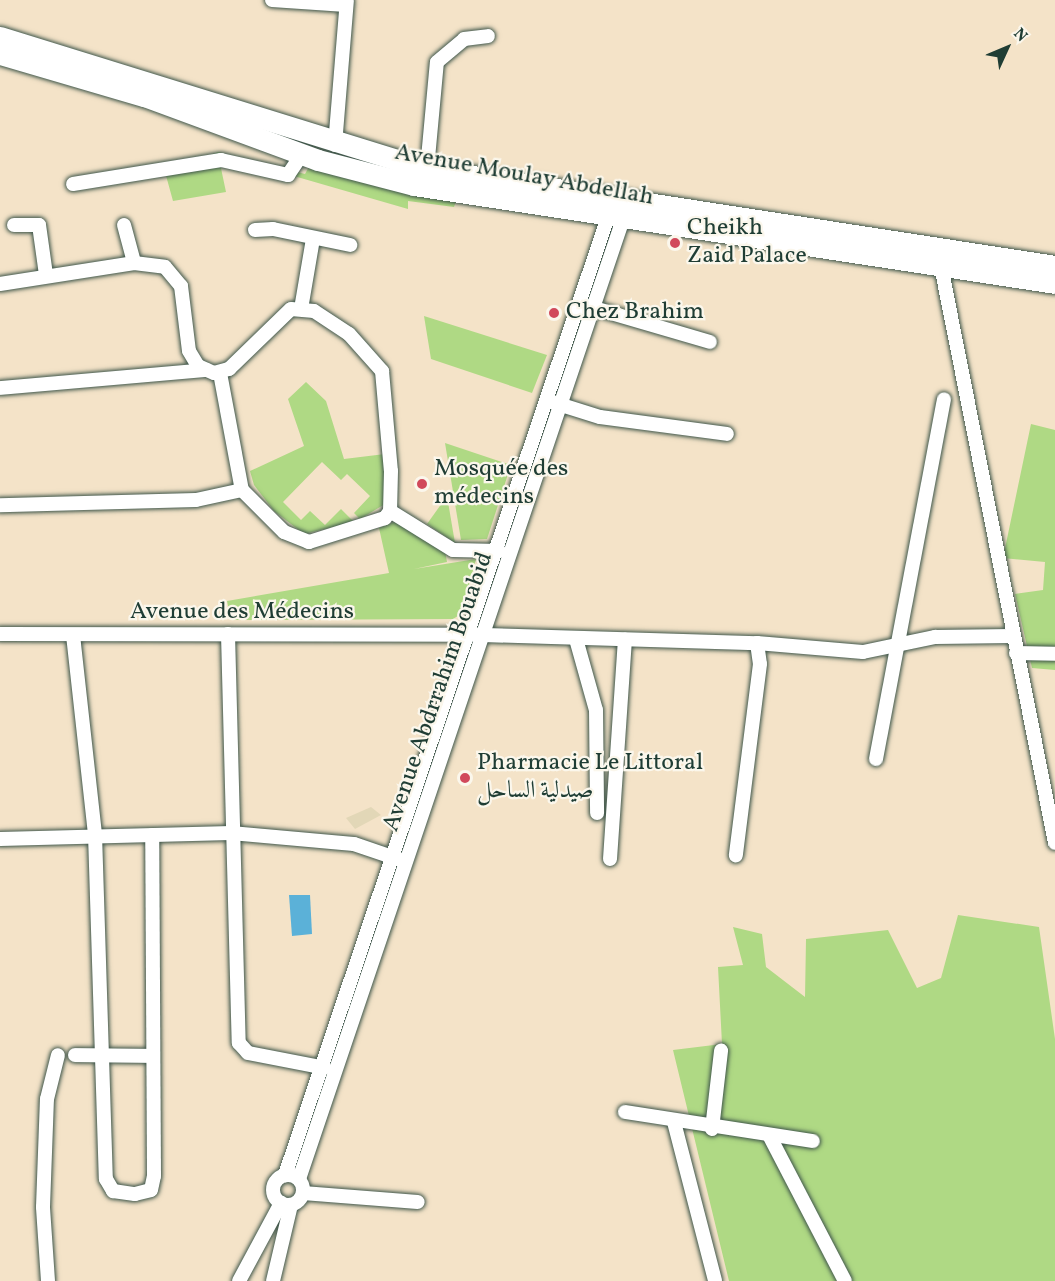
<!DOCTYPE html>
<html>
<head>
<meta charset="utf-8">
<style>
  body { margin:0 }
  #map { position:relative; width:1055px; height:1281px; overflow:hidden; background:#f4e3c8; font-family:Vollkorn,Amiri,serif }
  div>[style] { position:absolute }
  .built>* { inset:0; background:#e2d7b7 }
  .green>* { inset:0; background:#afd984 }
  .water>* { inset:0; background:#5bb1d8 }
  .roads { filter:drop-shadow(0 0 2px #3f564a) drop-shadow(0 0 2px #3f564a) }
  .minor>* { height:14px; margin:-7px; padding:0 7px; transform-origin:7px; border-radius:7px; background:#fff }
  .minor>.ring { margin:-7px; padding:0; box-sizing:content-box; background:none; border:14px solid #fff; border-radius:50% }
  .primary>* { height:21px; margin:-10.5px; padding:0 10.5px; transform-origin:10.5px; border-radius:10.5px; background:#fff }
  .dots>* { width:16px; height:16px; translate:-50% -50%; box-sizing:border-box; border:3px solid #fbf7ec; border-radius:50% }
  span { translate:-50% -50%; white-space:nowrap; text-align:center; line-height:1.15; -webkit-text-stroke:4.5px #fbf7ec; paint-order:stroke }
  .street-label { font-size:24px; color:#1f3d34 }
  .poi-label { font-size:24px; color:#1f3d34 }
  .left { translate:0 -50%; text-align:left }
  .north { position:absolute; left:977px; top:18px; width:60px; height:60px; -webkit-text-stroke:4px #fbf7ec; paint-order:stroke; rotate:46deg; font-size:16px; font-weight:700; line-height:24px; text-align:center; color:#1f3d34 }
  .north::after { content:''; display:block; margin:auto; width:21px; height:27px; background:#1f3d34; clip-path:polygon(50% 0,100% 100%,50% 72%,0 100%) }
</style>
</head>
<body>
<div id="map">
  <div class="built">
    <div style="clip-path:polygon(371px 807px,381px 815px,355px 829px,346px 818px)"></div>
  </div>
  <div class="green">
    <div style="clip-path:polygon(218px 152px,305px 174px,310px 165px,456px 201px,454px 207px,408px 201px,408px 209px,218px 154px,226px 192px,173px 201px,165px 172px)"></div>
    <div style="clip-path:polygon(424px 316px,547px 355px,532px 393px,431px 359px)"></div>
    <div style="clip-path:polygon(306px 382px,326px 401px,344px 459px,385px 454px,385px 504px,360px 519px,354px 513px,370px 496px,347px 474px,341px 480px,322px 462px,283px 502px,301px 520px,310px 511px,325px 525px,341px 509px,354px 522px,304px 534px,274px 511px,254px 485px,250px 471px,304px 446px,288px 399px)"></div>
    <div style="clip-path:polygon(1031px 424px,1055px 430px,1055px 670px,1032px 668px,1015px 594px,1043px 590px,1045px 562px,1003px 558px)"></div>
    <div style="clip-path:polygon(445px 443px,511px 465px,487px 539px,461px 540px)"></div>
    <div style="clip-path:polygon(447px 496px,455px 543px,427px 524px)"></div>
    <div style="clip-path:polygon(397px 521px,445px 551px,447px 562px,414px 569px,476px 559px,461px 614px,453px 619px,231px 620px,227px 601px,389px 573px,379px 528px)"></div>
    <div style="clip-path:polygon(958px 915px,1039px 927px,1055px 1039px,1055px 1281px,729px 1281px,673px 1050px,722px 1044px,718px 967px,743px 965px,733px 927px,762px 934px,766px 967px,805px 997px,806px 939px,888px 930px,917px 988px,941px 978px)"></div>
  </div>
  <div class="water">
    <div style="clip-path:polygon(289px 895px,310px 895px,312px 934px,292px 936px)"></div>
  </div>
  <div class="roads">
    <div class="minor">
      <div style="left:272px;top:0;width:74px;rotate:3.9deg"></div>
      <div style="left:335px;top:145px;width:145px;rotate:-85.3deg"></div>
      <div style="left:427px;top:169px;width:107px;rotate:-84.7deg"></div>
      <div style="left:437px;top:62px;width:35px;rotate:-40deg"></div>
      <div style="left:464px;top:39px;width:24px;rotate:-7deg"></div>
      <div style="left:73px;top:184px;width:150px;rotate:-9.2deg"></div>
      <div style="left:221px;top:160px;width:69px;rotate:12.6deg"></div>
      <div style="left:288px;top:175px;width:25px;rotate:-56deg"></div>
      <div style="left:14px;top:225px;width:25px"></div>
      <div style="left:39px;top:225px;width:50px;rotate:82deg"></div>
      <div style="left:124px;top:225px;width:39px;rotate:75deg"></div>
      <div style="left:255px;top:230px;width:18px;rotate:-3deg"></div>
      <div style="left:273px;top:229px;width:79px;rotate:11.7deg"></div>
      <div style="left:941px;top:266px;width:588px;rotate:78.82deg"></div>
      <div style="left:0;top:284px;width:136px;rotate:-8.9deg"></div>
      <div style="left:134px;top:263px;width:31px;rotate:7deg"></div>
      <div style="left:165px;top:267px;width:25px;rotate:50deg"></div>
      <div style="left:181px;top:286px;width:65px;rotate:83deg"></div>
      <div style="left:189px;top:351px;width:17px;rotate:59deg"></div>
      <div style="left:198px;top:366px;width:17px;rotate:24deg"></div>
      <div style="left:214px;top:373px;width:16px;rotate:-15deg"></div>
      <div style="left:229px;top:369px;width:86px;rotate:-44.1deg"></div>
      <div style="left:291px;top:309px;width:23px;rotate:5deg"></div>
      <div style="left:314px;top:311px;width:42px;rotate:33.3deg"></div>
      <div style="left:349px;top:334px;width:50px;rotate:48.3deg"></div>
      <div style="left:382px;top:371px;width:100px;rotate:84.9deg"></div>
      <div style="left:391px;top:471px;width:40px;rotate:91.4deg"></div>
      <div style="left:390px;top:511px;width:9px;rotate:126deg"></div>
      <div style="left:385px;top:518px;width:80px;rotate:162.5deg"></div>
      <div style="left:309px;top:542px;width:27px;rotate:-158deg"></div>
      <div style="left:284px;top:532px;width:59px;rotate:-135deg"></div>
      <div style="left:242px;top:490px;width:47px;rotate:167.7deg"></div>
      <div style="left:196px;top:500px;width:196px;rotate:178.5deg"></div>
      <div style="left:587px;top:306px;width:128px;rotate:16.3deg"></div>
      <div style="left:301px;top:309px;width:71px;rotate:-80.3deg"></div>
      <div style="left:220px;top:373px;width:119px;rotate:79.4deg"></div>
      <div style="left:0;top:388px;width:207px;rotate:-5deg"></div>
      <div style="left:552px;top:402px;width:50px;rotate:17.4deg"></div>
      <div style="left:600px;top:417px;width:128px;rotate:7.6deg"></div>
      <div style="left:390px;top:511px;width:74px;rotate:31.8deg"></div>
      <div style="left:453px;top:550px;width:46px;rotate:1.2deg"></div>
      <div style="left:0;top:634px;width:483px;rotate:0.1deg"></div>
      <div style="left:483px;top:635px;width:274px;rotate:1.7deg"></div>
      <div style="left:757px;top:643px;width:21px;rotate:82deg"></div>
      <div style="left:760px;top:664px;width:193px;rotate:97.2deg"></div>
      <div style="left:228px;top:634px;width:409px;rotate:88.5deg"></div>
      <div style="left:239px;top:1043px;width:13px;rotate:48deg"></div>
      <div style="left:248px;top:1053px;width:78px;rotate:11deg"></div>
      <div style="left:73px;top:635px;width:200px;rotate:83.7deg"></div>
      <div style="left:95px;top:834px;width:345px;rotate:88.2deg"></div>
      <div style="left:106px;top:1179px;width:14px;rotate:60deg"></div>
      <div style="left:113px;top:1191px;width:22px;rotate:8deg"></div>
      <div style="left:135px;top:1194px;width:16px;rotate:-14deg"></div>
      <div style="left:151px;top:1190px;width:14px;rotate:-78deg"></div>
      <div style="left:154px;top:1176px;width:341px;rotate:-90.3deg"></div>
      <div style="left:576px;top:639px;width:74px;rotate:74.3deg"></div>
      <div style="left:596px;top:710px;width:103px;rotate:89.4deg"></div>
      <div style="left:757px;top:643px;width:106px;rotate:4.9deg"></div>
      <div style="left:863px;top:652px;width:74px;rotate:-11.8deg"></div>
      <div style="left:935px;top:637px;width:77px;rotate:-0.7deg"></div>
      <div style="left:1016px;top:653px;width:39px;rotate:1deg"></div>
      <div style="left:876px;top:759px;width:366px;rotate:-79.3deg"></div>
      <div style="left:0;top:839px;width:231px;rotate:-1.5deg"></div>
      <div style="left:231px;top:833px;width:123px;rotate:5.1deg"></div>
      <div style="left:354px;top:844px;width:50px;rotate:18.8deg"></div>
      <div style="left:610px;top:859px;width:220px;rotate:-86.1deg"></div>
      <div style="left:75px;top:1055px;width:78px;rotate:0.7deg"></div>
      <div style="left:625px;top:1112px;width:190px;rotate:8.8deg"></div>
      <div style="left:674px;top:1122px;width:164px;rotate:75.5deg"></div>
      <div style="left:712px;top:1129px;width:79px;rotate:-83.4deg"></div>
      <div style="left:770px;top:1137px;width:162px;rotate:62.5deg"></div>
      <div style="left:285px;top:1175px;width:1011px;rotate:-71.37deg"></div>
      <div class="ring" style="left:273px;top:1175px;width:16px;height:16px"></div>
      <div style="left:299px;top:1179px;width:1013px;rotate:-71.35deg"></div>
      <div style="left:303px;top:1193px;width:115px;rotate:4.5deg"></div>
      <div style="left:48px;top:1281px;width:74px;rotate:-93.9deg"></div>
      <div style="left:43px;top:1207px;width:108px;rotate:-87.9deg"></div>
      <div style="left:47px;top:1099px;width:45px;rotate:-76deg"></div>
      <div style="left:239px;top:1281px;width:89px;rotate:-61.7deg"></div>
      <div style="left:273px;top:1281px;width:78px;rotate:-76.7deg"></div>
    </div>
    <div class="primary">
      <div style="left:0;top:37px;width:447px;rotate:17.2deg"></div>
      <div style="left:427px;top:169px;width:635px;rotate:8.78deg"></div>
      <div style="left:0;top:54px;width:150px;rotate:16.3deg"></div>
      <div style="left:144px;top:96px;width:185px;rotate:20.2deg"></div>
      <div style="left:318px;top:160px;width:99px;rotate:14.6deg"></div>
      <div style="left:414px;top:185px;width:648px;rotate:8.69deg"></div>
    </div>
  </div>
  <div class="dots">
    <div style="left:675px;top:243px;background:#d1495b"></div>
    <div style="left:554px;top:313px;background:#d1495b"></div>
    <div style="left:422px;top:484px;background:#d1495b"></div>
    <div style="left:465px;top:778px;background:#d1495b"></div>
  </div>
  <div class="street-label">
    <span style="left:524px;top:176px;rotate:10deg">Avenue Moulay Abdellah</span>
    <span style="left:242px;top:613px">Avenue des Médecins</span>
    <span style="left:439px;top:692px;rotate:-71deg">Avenue Abdrrahim Bouabid</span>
  </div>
  <div class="poi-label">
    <span class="left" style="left:687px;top:243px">Cheikh<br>Zaid Palace</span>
    <span class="left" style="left:566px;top:313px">Chez Brahim</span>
    <span class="left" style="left:434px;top:484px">Mosquée des<br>médecins</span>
    <span class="left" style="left:477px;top:778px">Pharmacie Le Littoral<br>صيدلية الساحل</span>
  </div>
  <div class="north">N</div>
</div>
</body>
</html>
